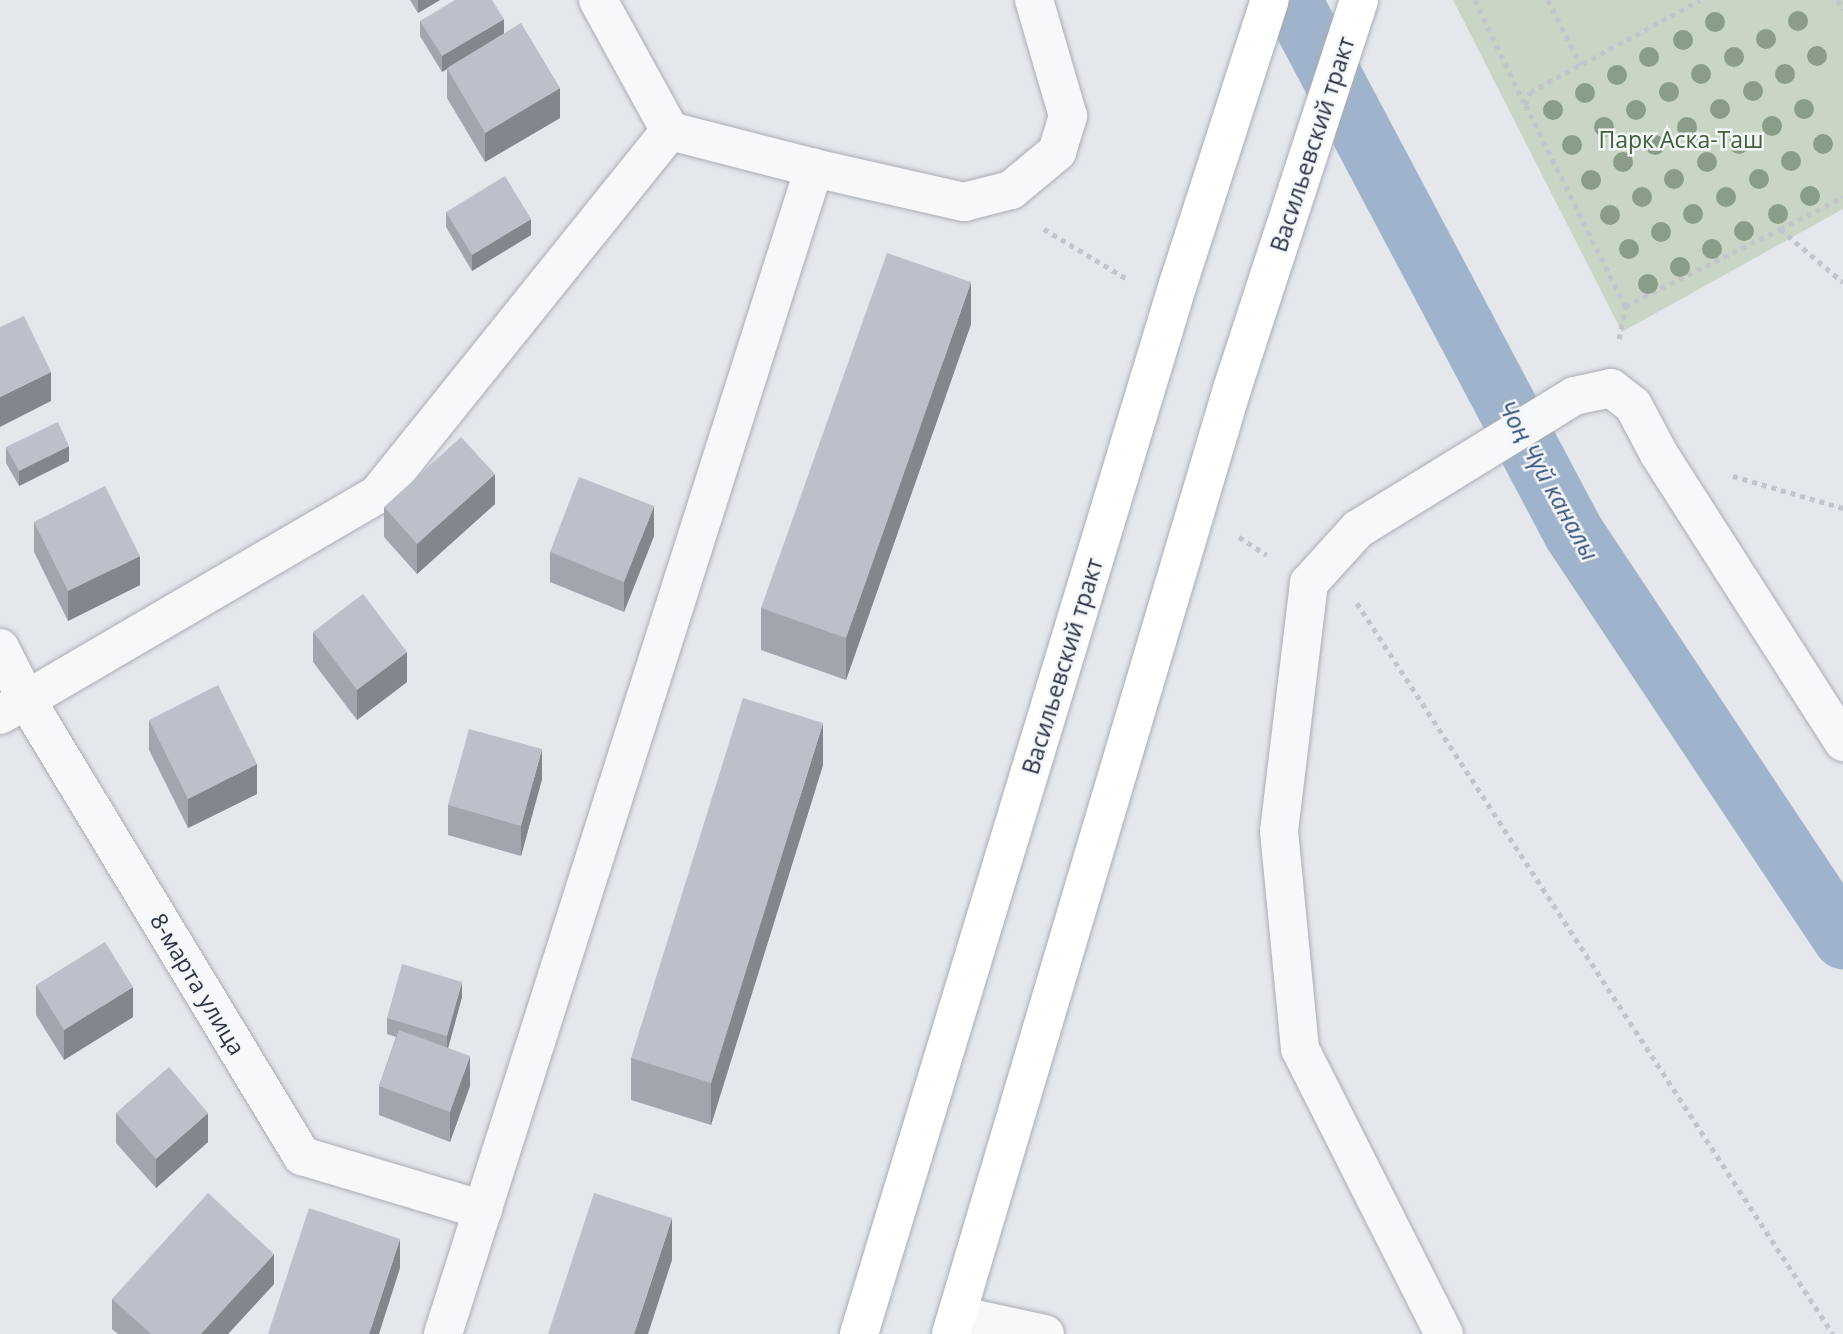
<!DOCTYPE html>
<html>
<head>
<meta charset="utf-8">
<style>
  body { margin:0 }
  #map { position:relative; width:1843px; height:1334px; overflow:hidden; background:#e4e7ec; font-family:"Open Sans",sans-serif }
  div>[style] { position:absolute }
  .green>* { inset:0; background:#c9d6c5 }
  .canal>* { height:61px; margin:-30.5px; padding:0 30.5px; transform-origin:30.5px; border-radius:30.5px; background:#9fb4cc }
  .path>* { height:4.5px; margin-top:-2.25px; transform-origin:0; background:repeating-linear-gradient(90deg,#c2c5cb 0 5px,transparent 0 10px) }
  .roads { filter:drop-shadow(0 0 2px #a9aeb7) drop-shadow(0 0 2px #a9aeb7) }
  .minor>* { height:38px; margin:-19px; padding:0 19px; transform-origin:19px; border-radius:19px; background:#f7f8fa }
  .major>* { height:38px; margin:-19px; padding:0 19px; transform-origin:19px; border-radius:19px; background:#fff }
  .trees>* { width:20px; height:20px; margin:-10px; border-radius:50%; background:#899d89 }
  .wall>* { inset:0; background:#a1a5ae }
  .shaded-wall>* { inset:0; background:#83868d }
  .building>* { inset:0; background:#bbc0ca }
  span { translate:-50% -50%; white-space:nowrap; text-align:center; line-height:1.15; -webkit-text-stroke:5px #f4f6f9; paint-order:stroke }
  .park-label { font-size:23px; color:#3f6138 }
  .street-label { font-size:23px; color:#2b3445 }
  .water-label { font-size:24px; color:#34527a; font-style:italic }
</style>
</head>
<body>
<div id="map">
  <div class="green">
    <div style="clip-path:polygon(1453px 0,1843px 0,1843px 209px,1622px 332px)"></div>
  </div>
  <div class="canal">
    <div style="left:1291px;top:0;width:602px;rotate:62.07deg"></div>
    <div style="left:1573px;top:532px;width:488px;rotate:56.4deg"></div>
  </div>
  <div class="path">
    <div style="left:1475px;top:0;width:116px;rotate:64.5deg"></div>
    <div style="left:1548px;top:0;width:73px;rotate:63.1deg"></div>
    <div style="left:1838px;top:0;width:11px;rotate:63deg"></div>
    <div style="left:1044px;top:229px;width:99px;rotate:31deg"></div>
    <div style="left:1780px;top:229px;width:71px;rotate:-26.9deg"></div>
    <div style="left:1625px;top:306px;width:173px;rotate:-26.4deg"></div>
    <div style="left:1780px;top:229px;width:82px;rotate:40.1deg"></div>
    <div style="left:1619px;top:339px;width:33px;rotate:-79deg"></div>
    <div style="left:1625px;top:307px;width:225px;rotate:-116.3deg"></div>
    <div style="left:1525px;top:105px;width:14px;rotate:-69deg"></div>
    <div style="left:1530px;top:92px;width:193px;rotate:-28.4deg"></div>
    <div style="left:1733px;top:476px;width:115px;rotate:16.2deg"></div>
    <div style="left:1239px;top:537px;width:33px;rotate:33deg"></div>
    <div style="left:1357px;top:603px;width:872px;rotate:56.93deg"></div>
  </div>
  <div class="roads">
    <div class="minor">
      <div style="left:598px;top:0;width:149px;rotate:61.2deg"></div>
      <div style="left:814px;top:168px;width:154px;rotate:12.8deg"></div>
      <div style="left:964px;top:202px;width:49px;rotate:-14.3deg"></div>
      <div style="left:1011px;top:190px;width:60px;rotate:-39.6deg"></div>
      <div style="left:1057px;top:152px;width:38px;rotate:-73deg"></div>
      <div style="left:1068px;top:116px;width:121px;rotate:-106.3deg"></div>
      <div style="left:0;top:648px;width:59px;rotate:63deg"></div>
      <div style="left:27px;top:701px;width:532px;rotate:58.85deg"></div>
      <div style="left:302px;top:1156px;width:189px;rotate:16.6deg"></div>
      <div style="left:0;top:715px;width:436px;rotate:-30.3deg"></div>
      <div style="left:377px;top:495px;width:467px;rotate:-51.2deg"></div>
      <div style="left:957px;top:1315px;width:90px;rotate:12.2deg"></div>
      <div style="left:443px;top:1334px;width:1224px;rotate:-72.35deg"></div>
      <div style="left:814px;top:168px;width:149px;rotate:-165.6deg"></div>
      <div style="left:1444px;top:1334px;width:319px;rotate:-116.8deg"></div>
      <div style="left:1300px;top:1049px;width:219px;rotate:-95.5deg"></div>
      <div style="left:1279px;top:831px;width:250px;rotate:-83.1deg"></div>
      <div style="left:1309px;top:583px;width:73px;rotate:-47.8deg"></div>
      <div style="left:1358px;top:529px;width:254px;rotate:-31.6deg"></div>
      <div style="left:1574px;top:396px;width:38px;rotate:-12deg"></div>
      <div style="left:1611px;top:388px;width:28px;rotate:38deg"></div>
      <div style="left:1633px;top:405px;width:55px;rotate:62deg"></div>
      <div style="left:1659px;top:454px;width:342px;rotate:57.4deg"></div>
    </div>
    <div class="major">
      <div style="left:859px;top:1334px;width:1101px;rotate:-73.1deg"></div>
      <div style="left:1179px;top:281px;width:295px;rotate:-72.1deg"></div>
      <div style="left:951px;top:1334px;width:986px;rotate:-73.44deg"></div>
      <div style="left:1232px;top:389px;width:409px;rotate:-71.9deg"></div>
    </div>
  </div>
  <div class="trees">
    <div style="left:1798px;top:21px"></div>
    <div style="left:1715px;top:22px"></div>
    <div style="left:1766px;top:39px"></div>
    <div style="left:1683px;top:40px"></div>
    <div style="left:1817px;top:56px"></div>
    <div style="left:1649px;top:57px"></div>
    <div style="left:1734px;top:57px"></div>
    <div style="left:1701px;top:74px"></div>
    <div style="left:1785px;top:74px"></div>
    <div style="left:1617px;top:75px"></div>
    <div style="left:1753px;top:91px"></div>
    <div style="left:1669px;top:92px"></div>
    <div style="left:1585px;top:93px"></div>
    <div style="left:1720px;top:109px"></div>
    <div style="left:1804px;top:109px"></div>
    <div style="left:1553px;top:110px"></div>
    <div style="left:1636px;top:110px"></div>
    <div style="left:1772px;top:126px"></div>
    <div style="left:1604px;top:127px"></div>
    <div style="left:1687px;top:127px"></div>
    <div style="left:1739px;top:144px"></div>
    <div style="left:1823px;top:144px"></div>
    <div style="left:1572px;top:145px"></div>
    <div style="left:1655px;top:145px"></div>
    <div style="left:1791px;top:161px"></div>
    <div style="left:1623px;top:162px"></div>
    <div style="left:1707px;top:162px"></div>
    <div style="left:1674px;top:179px"></div>
    <div style="left:1759px;top:179px"></div>
    <div style="left:1591px;top:180px"></div>
    <div style="left:1810px;top:196px"></div>
    <div style="left:1642px;top:197px"></div>
    <div style="left:1726px;top:197px"></div>
    <div style="left:1693px;top:214px"></div>
    <div style="left:1778px;top:214px"></div>
    <div style="left:1610px;top:215px"></div>
    <div style="left:1744px;top:231px"></div>
    <div style="left:1661px;top:232px"></div>
    <div style="left:1629px;top:249px"></div>
    <div style="left:1712px;top:249px"></div>
    <div style="left:1680px;top:267px"></div>
    <div style="left:1648px;top:284px"></div>
  </div>
  <div class="wall">
    <div style="clip-path:polygon(410px 0,440px 0,418px 13px)"></div>
    <div style="clip-path:polygon(420px 21px,504px 34px,560px 118px,485px 162px,447px 98px,447px 69px,442px 72px,420px 36px)"></div>
    <div style="clip-path:polygon(446px 212px,531px 235px,472px 271px,446px 227px)"></div>
    <div style="clip-path:polygon(971px 324px,846px 680px,761px 650px,761px 608px)"></div>
    <div style="clip-path:polygon(6px 447px,69px 461px,19px 486px,6px 463px)"></div>
    <div style="clip-path:polygon(495px 504px,417px 574px,384px 537px,384px 507px)"></div>
    <div style="clip-path:polygon(34px 522px,140px 585px,68px 621px,34px 552px)"></div>
    <div style="clip-path:polygon(654px 536px,624px 612px,550px 582px,550px 552px)"></div>
    <div style="clip-path:polygon(313px 632px,407px 682px,357px 720px,313px 662px)"></div>
    <div style="clip-path:polygon(149px 720px,257px 794px,188px 828px,149px 750px)"></div>
    <div style="clip-path:polygon(823px 765px,711px 1125px,631px 1100px,631px 1058px)"></div>
    <div style="clip-path:polygon(542px 779px,521px 856px,448px 835px,448px 805px)"></div>
    <div style="clip-path:polygon(36px 985px,133px 1017px,64px 1060px,36px 1015px)"></div>
    <div style="clip-path:polygon(462px 997px,448px 1048px,470px 1086px,450px 1142px,379px 1115px,379px 1086px,396px 1037px,387px 1034px,387px 1018px)"></div>
    <div style="clip-path:polygon(116px 1113px,208px 1142px,156px 1188px,116px 1143px)"></div>
    <div style="clip-path:polygon(274px 1284px,228px 1334px,118px 1334px,112px 1329px,112px 1299px)"></div>
  </div>
  <div class="shaded-wall">
    <div style="clip-path:polygon(418px 0,440px 0,418px 13px)"></div>
    <div style="clip-path:polygon(504px 19px,504px 34px,442px 72px,442px 56px)"></div>
    <div style="clip-path:polygon(560px 88px,560px 118px,485px 162px,485px 133px)"></div>
    <div style="clip-path:polygon(531px 219px,531px 235px,472px 271px,472px 255px)"></div>
    <div style="clip-path:polygon(971px 282px,971px 324px,846px 680px,846px 638px)"></div>
    <div style="clip-path:polygon(51px 372px,51px 401px,0 427px,0 397px)"></div>
    <div style="clip-path:polygon(69px 446px,69px 461px,19px 486px,19px 471px)"></div>
    <div style="clip-path:polygon(495px 474px,495px 504px,417px 574px,417px 544px)"></div>
    <div style="clip-path:polygon(654px 506px,654px 536px,624px 612px,624px 582px)"></div>
    <div style="clip-path:polygon(140px 556px,140px 585px,68px 621px,68px 591px)"></div>
    <div style="clip-path:polygon(407px 652px,407px 682px,357px 720px,357px 690px)"></div>
    <div style="clip-path:polygon(823px 723px,823px 765px,711px 1125px,711px 1083px)"></div>
    <div style="clip-path:polygon(542px 749px,542px 779px,521px 856px,521px 826px)"></div>
    <div style="clip-path:polygon(257px 764px,257px 794px,188px 828px,188px 799px)"></div>
    <div style="clip-path:polygon(462px 982px,462px 997px,447px 1052px,447px 1036px)"></div>
    <div style="clip-path:polygon(133px 987px,133px 1017px,64px 1060px,64px 1030px)"></div>
    <div style="clip-path:polygon(470px 1056px,470px 1086px,450px 1142px,450px 1112px)"></div>
    <div style="clip-path:polygon(208px 1113px,208px 1142px,156px 1188px,156px 1159px)"></div>
    <div style="clip-path:polygon(672px 1218px,672px 1260px,648px 1334px,634px 1334px)"></div>
    <div style="clip-path:polygon(400px 1239px,400px 1268px,379px 1334px,369px 1334px)"></div>
    <div style="clip-path:polygon(274px 1254px,274px 1284px,228px 1334px,201px 1334px)"></div>
  </div>
  <div class="building">
    <div style="clip-path:polygon(455px 0,492px 0,504px 19px,442px 56px,420px 21px)"></div>
    <div style="clip-path:polygon(521px 23px,560px 88px,485px 133px,447px 68px)"></div>
    <div style="clip-path:polygon(505px 176px,531px 219px,472px 255px,446px 212px)"></div>
    <div style="clip-path:polygon(887px 253px,971px 282px,846px 638px,761px 608px)"></div>
    <div style="clip-path:polygon(24px 316px,51px 372px,0 397px,0 327px)"></div>
    <div style="clip-path:polygon(58px 422px,69px 446px,19px 471px,6px 447px)"></div>
    <div style="clip-path:polygon(461px 437px,495px 474px,417px 544px,384px 507px)"></div>
    <div style="clip-path:polygon(579px 477px,654px 506px,624px 582px,550px 552px)"></div>
    <div style="clip-path:polygon(105px 486px,140px 556px,68px 591px,34px 522px)"></div>
    <div style="clip-path:polygon(363px 594px,407px 652px,357px 690px,313px 632px)"></div>
    <div style="clip-path:polygon(218px 685px,257px 764px,188px 799px,149px 720px)"></div>
    <div style="clip-path:polygon(743px 698px,823px 723px,711px 1083px,631px 1058px)"></div>
    <div style="clip-path:polygon(469px 729px,542px 749px,521px 826px,448px 805px)"></div>
    <div style="clip-path:polygon(105px 942px,133px 987px,64px 1030px,36px 985px)"></div>
    <div style="clip-path:polygon(402px 964px,462px 982px,447px 1036px,387px 1018px)"></div>
    <div style="clip-path:polygon(399px 1030px,470px 1056px,450px 1112px,379px 1086px)"></div>
    <div style="clip-path:polygon(169px 1067px,208px 1113px,156px 1159px,116px 1113px)"></div>
    <div style="clip-path:polygon(208px 1193px,274px 1254px,201px 1334px,151px 1334px,112px 1299px)"></div>
    <div style="clip-path:polygon(594px 1193px,672px 1218px,634px 1334px,548px 1334px)"></div>
    <div style="clip-path:polygon(309px 1208px,400px 1239px,369px 1334px,268px 1334px)"></div>
  </div>
  <div class="park-label">
    <span style="left:1681px;top:139px">Парк Аска-Таш</span>
  </div>
  <div class="street-label">
    <span style="left:1312px;top:144px;rotate:-72deg">Васильевский тракт</span>
    <span style="left:1062px;top:666px;rotate:-73deg">Васильевский тракт</span>
    <span style="left:198px;top:984px;rotate:59deg">8-марта улица</span>
  </div>
  <div class="water-label">
    <span style="left:1549px;top:480px;rotate:61deg">Чоң Чүй каналы</span>
  </div>
</div>
</body>
</html>
